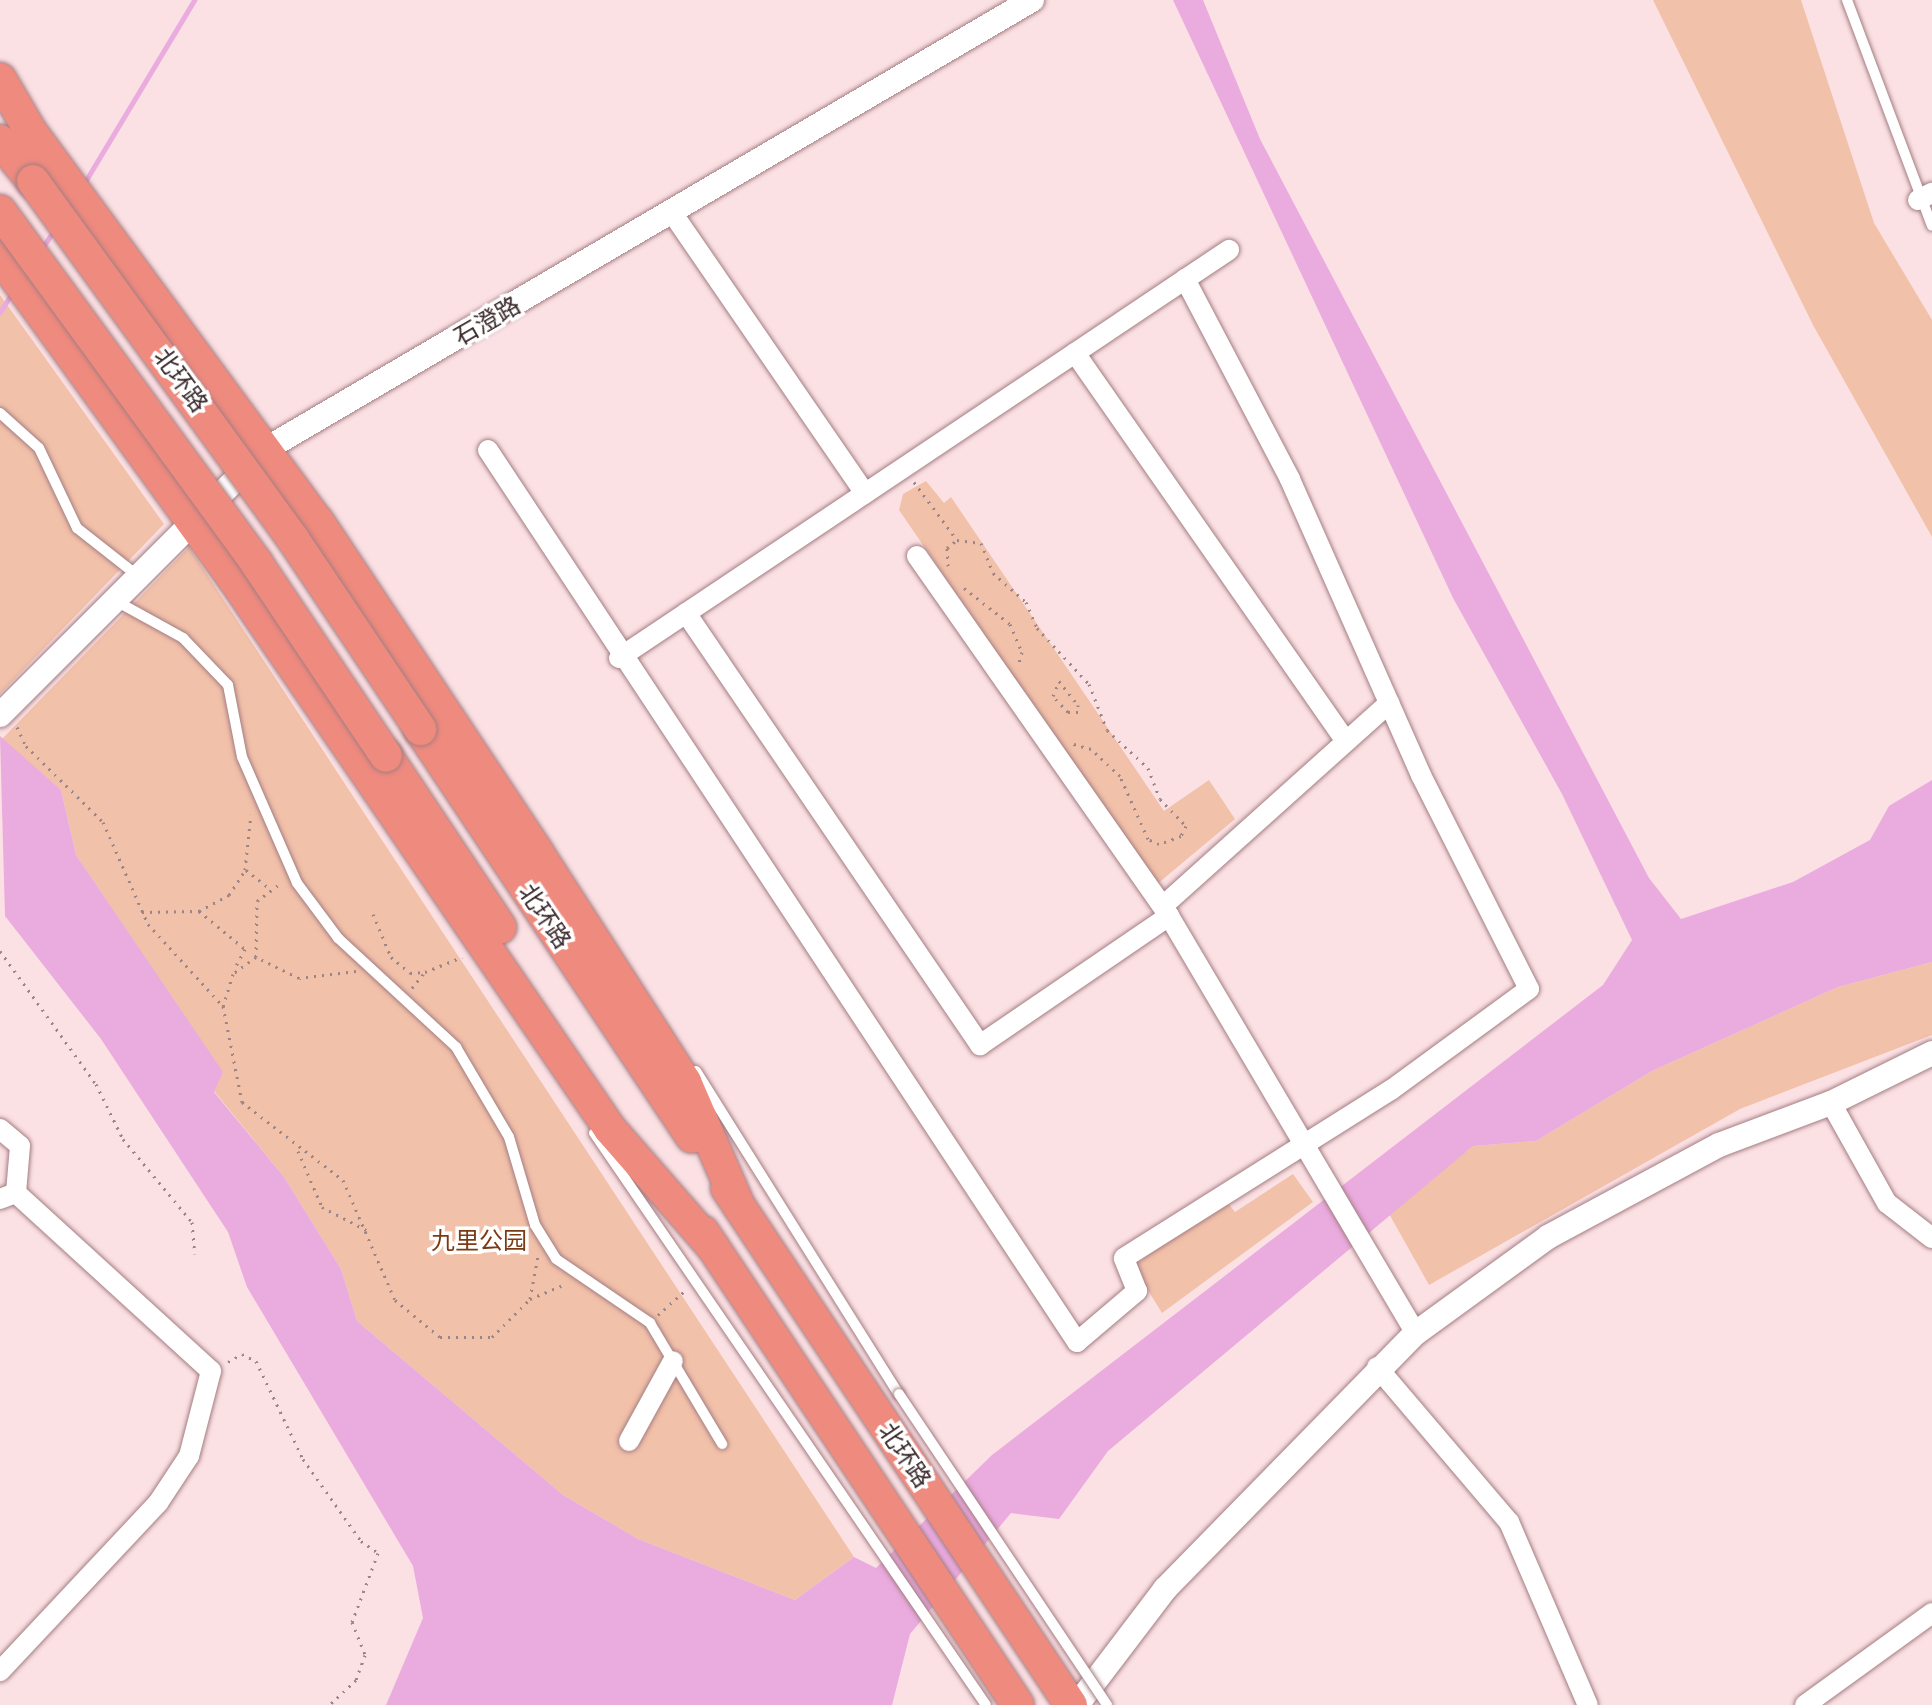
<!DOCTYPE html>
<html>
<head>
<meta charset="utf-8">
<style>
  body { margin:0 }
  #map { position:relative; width:1932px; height:1705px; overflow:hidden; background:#fbe1e4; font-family:"Titillium Web","Noto Sans SC",sans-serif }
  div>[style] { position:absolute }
  .green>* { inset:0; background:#f2c1a9 }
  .water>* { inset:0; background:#eaabdf }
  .stream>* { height:5px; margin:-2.5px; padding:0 2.5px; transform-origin:2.5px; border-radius:2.5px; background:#eaabdf }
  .path>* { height:3px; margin-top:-1.5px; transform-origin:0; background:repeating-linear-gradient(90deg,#9a8588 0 2px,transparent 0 8px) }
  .roads { filter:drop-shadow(0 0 2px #a47d82) drop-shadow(0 0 2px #a47d82) }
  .service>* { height:10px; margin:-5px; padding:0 5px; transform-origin:5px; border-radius:5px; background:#fff }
  .minor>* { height:20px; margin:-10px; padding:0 10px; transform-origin:10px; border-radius:10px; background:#fff }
  .tertiary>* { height:24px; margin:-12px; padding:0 12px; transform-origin:12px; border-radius:12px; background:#fff }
  .trunk>* { height:32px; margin:-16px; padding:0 16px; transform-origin:16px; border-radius:16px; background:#ef8a7e }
  .bridges { filter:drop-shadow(0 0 2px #a47d82) drop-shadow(0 0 2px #a47d82) }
  .service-bridge>* { height:10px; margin:-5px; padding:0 5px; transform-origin:5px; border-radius:5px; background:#fff }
  .trunk-bridge>* { height:32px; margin:-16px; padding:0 16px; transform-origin:16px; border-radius:16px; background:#ef8a7e }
  span { translate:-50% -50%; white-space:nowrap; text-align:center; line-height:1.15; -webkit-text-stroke:7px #fff; paint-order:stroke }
  .street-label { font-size:24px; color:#38282a }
  .park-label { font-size:24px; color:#7c3a13 }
</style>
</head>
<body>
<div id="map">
  <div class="green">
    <div style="clip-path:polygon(1653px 0,1801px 0,1874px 223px,1932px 320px,1932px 537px,1813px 325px)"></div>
    <div style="clip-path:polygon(0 295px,164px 524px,0 694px)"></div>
    <div style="clip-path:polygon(926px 481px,944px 503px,951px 497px,1164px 811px,1209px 780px,1235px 819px,1156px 885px,899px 510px,903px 494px)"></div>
    <div style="clip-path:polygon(189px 547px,854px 1557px,795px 1600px,638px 1539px,563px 1495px,357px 1321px,341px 1269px,284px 1177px,214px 1091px,222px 1072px,76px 855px,61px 790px,2px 739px)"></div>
    <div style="clip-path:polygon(1932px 962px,1932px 1035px,1740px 1109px,1429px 1285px,1388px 1212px,1473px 1146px,1536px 1141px,1652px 1071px,1838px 987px)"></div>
    <div style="clip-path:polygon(1293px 1174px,1313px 1202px,1162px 1313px,1133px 1266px,1226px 1201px,1235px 1212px)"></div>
  </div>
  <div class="water">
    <div style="clip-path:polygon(1173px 0,1203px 0,1260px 139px,1649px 878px,1681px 919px,1793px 882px,1870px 840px,1889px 806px,1932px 780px,1932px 962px,1838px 987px,1652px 1071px,1536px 1141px,1473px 1146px,1108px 1451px,1059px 1519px,1011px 1513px,910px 1634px,892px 1705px,386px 1705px,423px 1618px,413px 1566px,247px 1287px,228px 1232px,101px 1039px,5px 916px,0 736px,61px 790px,76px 855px,223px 1072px,214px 1092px,284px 1177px,341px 1269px,357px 1321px,563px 1495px,638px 1539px,795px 1600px,854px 1557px,876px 1568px,992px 1455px,1603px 985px,1632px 940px,1562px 794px,1453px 598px)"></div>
  </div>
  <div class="stream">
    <div style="left:83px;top:185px;width:216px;rotate:-59deg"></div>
    <div style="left:42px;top:248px;width:22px;rotate:-56deg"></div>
    <div style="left:0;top:312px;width:22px;rotate:-58deg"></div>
  </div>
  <div class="path">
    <div style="left:914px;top:482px;width:72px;rotate:53.4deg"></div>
    <div style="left:948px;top:566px;width:18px;rotate:-93deg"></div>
    <div style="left:947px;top:548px;width:13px;rotate:-39deg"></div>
    <div style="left:957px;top:540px;width:24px;rotate:7deg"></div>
    <div style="left:981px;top:543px;width:32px;rotate:68deg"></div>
    <div style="left:993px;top:573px;width:44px;rotate:41.3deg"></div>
    <div style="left:1026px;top:602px;width:28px;rotate:67deg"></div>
    <div style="left:1037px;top:628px;width:76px;rotate:47.1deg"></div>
    <div style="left:1089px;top:684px;width:49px;rotate:68.6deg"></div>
    <div style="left:1107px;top:730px;width:56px;rotate:42.8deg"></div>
    <div style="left:1148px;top:768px;width:33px;rotate:69deg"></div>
    <div style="left:1160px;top:799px;width:37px;rotate:46deg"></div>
    <div style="left:1186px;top:826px;width:11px;rotate:117deg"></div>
    <div style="left:1181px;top:836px;width:23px;rotate:160deg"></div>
    <div style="left:1159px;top:844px;width:12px;rotate:-156deg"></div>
    <div style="left:1148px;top:839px;width:69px;rotate:-114deg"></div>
    <div style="left:1120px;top:776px;width:40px;rotate:-137deg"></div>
    <div style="left:1091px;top:749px;width:19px;rotate:-164deg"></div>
    <div style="left:964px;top:588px;width:58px;rotate:38deg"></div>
    <div style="left:1010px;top:624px;width:30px;rotate:67deg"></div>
    <div style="left:1022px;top:652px;width:16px;rotate:105deg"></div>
    <div style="left:1059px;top:681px;width:31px;rotate:52deg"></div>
    <div style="left:1078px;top:705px;width:7px;rotate:90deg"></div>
    <div style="left:1078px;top:712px;width:10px;rotate:180deg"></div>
    <div style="left:1068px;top:712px;width:22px;rotate:-133deg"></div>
    <div style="left:1053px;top:696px;width:16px;rotate:-68deg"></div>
    <div style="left:17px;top:727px;width:21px;rotate:65deg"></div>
    <div style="left:26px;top:746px;width:108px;rotate:44.6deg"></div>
    <div style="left:103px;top:822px;width:111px;rotate:66.2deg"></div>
    <div style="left:148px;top:924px;width:111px;rotate:47.6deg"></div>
    <div style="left:246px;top:870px;width:28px;rotate:38deg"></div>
    <div style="left:199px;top:911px;width:34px;rotate:-28deg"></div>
    <div style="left:229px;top:895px;width:30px;rotate:-57deg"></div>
    <div style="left:245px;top:870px;width:56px;rotate:-83.9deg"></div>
    <div style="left:142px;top:912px;width:57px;rotate:-1deg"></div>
    <div style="left:199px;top:911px;width:60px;rotate:39.6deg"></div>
    <div style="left:245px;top:949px;width:24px;rotate:118deg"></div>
    <div style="left:373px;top:914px;width:47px;rotate:67.3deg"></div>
    <div style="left:391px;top:957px;width:25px;rotate:40deg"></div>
    <div style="left:410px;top:973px;width:15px;rotate:-4deg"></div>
    <div style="left:0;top:951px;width:164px;rotate:54.2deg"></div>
    <div style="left:96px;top:1084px;width:61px;rotate:63.9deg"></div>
    <div style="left:123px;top:1139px;width:108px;rotate:50.3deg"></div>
    <div style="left:192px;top:1222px;width:32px;rotate:85deg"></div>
    <div style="left:256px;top:957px;width:56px;rotate:-89deg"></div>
    <div style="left:257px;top:901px;width:30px;rotate:-37deg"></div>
    <div style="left:356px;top:971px;width:57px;rotate:173deg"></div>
    <div style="left:299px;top:978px;width:48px;rotate:-154deg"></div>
    <div style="left:256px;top:957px;width:29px;rotate:144deg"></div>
    <div style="left:233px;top:974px;width:34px;rotate:107deg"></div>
    <div style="left:223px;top:1006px;width:98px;rotate:78.8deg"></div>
    <div style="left:242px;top:1102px;width:128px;rotate:37.7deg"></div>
    <div style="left:343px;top:1180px;width:131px;rotate:66.6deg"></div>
    <div style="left:395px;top:1300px;width:58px;rotate:39.4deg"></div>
    <div style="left:440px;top:1337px;width:52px"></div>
    <div style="left:492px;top:1337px;width:54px;rotate:-45deg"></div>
    <div style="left:530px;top:1299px;width:39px;rotate:-23deg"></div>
    <div style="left:412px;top:988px;width:21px;rotate:-51deg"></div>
    <div style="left:425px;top:972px;width:40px;rotate:-22deg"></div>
    <div style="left:298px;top:1151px;width:61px;rotate:66.8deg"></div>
    <div style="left:322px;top:1207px;width:50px;rotate:27.6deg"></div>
    <div style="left:530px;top:1299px;width:44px;rotate:-79.5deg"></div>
    <div style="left:658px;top:1315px;width:36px;rotate:-42deg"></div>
    <div style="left:228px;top:1362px;width:16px;rotate:-30deg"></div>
    <div style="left:242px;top:1354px;width:16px;rotate:27deg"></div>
    <div style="left:256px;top:1361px;width:109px;rotate:64.4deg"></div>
    <div style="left:303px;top:1459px;width:100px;rotate:54.7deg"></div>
    <div style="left:361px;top:1541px;width:21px;rotate:35deg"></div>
    <div style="left:378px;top:1553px;width:74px;rotate:110.6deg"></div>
    <div style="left:352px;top:1622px;width:35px;rotate:68deg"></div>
    <div style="left:365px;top:1655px;width:27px;rotate:110deg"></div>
    <div style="left:356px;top:1680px;width:37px;rotate:137deg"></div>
  </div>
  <div class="roads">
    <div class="service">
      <div style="left:1847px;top:0;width:241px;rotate:69.4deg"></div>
      <div style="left:0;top:413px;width:52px;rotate:41.9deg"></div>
      <div style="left:39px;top:448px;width:89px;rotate:64.6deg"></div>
      <div style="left:77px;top:528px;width:78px;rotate:38.2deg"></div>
      <div style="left:116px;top:601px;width:77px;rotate:28.9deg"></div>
      <div style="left:183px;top:638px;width:65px;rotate:46.2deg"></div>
      <div style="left:228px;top:685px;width:73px;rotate:79deg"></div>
      <div style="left:242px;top:757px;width:137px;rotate:66.4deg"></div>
      <div style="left:297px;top:883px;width:69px;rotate:53.3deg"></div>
      <div style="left:338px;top:938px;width:161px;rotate:42.7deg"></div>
      <div style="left:456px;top:1047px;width:104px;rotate:59.5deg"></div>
      <div style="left:509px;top:1137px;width:92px;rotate:73.5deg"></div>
      <div style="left:535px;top:1225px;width:40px;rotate:58deg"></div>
      <div style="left:556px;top:1259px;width:114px;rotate:34.2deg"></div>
      <div style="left:650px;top:1323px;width:141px;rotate:59.2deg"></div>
      <div style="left:696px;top:1071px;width:381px;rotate:57.9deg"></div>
      <div style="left:594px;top:1133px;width:693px;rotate:55.58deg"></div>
    </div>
    <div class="minor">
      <div style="left:1918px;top:200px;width:16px;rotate:-27deg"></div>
      <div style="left:673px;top:214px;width:339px;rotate:55.5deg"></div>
      <div style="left:1075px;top:353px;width:468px;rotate:55.1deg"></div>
      <div style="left:488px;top:450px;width:1069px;rotate:56.56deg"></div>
      <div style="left:1077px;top:1342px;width:79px;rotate:-40.4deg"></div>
      <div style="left:1137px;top:1291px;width:35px;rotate:-112deg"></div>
      <div style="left:1124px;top:1258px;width:315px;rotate:-32.2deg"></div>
      <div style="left:1391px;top:1090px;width:171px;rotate:-36.2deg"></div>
      <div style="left:1529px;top:989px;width:240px;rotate:-116.8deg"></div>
      <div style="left:1421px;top:775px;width:324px;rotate:-113.9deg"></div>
      <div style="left:1290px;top:479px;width:226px;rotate:-117.7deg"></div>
      <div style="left:917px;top:556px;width:439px;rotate:55deg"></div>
      <div style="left:1169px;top:916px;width:485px;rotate:59.4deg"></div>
      <div style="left:686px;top:613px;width:523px;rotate:55.76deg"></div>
      <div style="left:980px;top:1045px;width:229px;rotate:-34.3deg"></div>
      <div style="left:619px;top:658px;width:734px;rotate:-33.78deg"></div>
      <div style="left:1163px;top:906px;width:304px;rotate:-41.9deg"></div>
      <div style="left:1831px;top:1103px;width:115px;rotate:60.8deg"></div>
      <div style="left:1887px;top:1203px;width:57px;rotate:37.9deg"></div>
      <div style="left:0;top:1129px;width:26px;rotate:40deg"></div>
      <div style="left:20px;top:1146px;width:47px;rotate:94.9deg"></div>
      <div style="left:0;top:1199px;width:17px;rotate:-21deg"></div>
      <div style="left:16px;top:1193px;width:264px;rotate:42.4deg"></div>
      <div style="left:211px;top:1371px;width:88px;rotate:104.5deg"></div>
      <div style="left:189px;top:1456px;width:56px;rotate:123.4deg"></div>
      <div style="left:158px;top:1503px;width:231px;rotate:133.2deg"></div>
      <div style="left:1377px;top:1367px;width:204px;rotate:49.6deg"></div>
      <div style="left:1509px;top:1522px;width:199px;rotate:66.7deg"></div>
      <div style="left:629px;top:1441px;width:91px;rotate:-61.2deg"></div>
      <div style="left:1805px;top:1705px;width:157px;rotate:-35.9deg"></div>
    </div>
    <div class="tertiary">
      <div style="left:0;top:715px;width:376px;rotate:-45deg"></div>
      <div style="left:266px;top:449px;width:888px;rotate:-30.38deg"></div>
      <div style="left:1077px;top:1705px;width:146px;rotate:-52.8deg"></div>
      <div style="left:1165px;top:1589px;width:359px;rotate:-45.6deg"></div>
      <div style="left:1416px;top:1333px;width:163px;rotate:-36deg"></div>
      <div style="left:1548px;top:1237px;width:194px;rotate:-28.3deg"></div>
      <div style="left:1719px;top:1145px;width:120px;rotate:-20.6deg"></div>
      <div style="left:1831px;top:1103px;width:113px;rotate:-26.3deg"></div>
    </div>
    <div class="trunk">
      <div style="left:0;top:79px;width:61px;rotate:59.7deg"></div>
      <div style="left:31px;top:132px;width:484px;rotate:53.7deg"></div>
      <div style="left:318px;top:522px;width:396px;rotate:56.4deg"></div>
      <div style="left:537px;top:852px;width:274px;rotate:57.2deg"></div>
      <div style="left:685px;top:1082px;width:135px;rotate:66.5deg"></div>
      <div style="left:0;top:141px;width:52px;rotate:50.5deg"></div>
      <div style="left:0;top:256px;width:399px;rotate:54.1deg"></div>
      <div style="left:234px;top:579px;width:666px;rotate:55.64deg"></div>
      <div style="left:610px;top:1129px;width:157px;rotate:48.9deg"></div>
      <div style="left:420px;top:729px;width:490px;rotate:56.3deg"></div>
      <div style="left:386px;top:756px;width:206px;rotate:56.3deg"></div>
      <div style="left:727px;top:1188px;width:621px;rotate:56.36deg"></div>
      <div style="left:703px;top:1232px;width:568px;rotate:56.34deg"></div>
    </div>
  </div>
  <div class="bridges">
    <div class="service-bridge">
      <div style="left:899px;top:1394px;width:374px;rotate:56.2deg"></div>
    </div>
    <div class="trunk-bridge">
      <div style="left:33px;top:181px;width:442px;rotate:54deg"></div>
      <div style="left:293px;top:539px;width:229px;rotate:56.2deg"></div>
      <div style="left:0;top:211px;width:437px;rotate:53.9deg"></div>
      <div style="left:257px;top:564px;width:231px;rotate:56.1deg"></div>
    </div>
  </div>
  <div class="street-label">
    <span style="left:487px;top:321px;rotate:-30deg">石澄路</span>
    <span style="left:181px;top:380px;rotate:54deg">北环路</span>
    <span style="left:545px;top:916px;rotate:56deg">北环路</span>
    <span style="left:905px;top:1455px;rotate:56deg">北环路</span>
  </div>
  <div class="park-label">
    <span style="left:479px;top:1241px">九里公园</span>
  </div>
</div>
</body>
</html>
